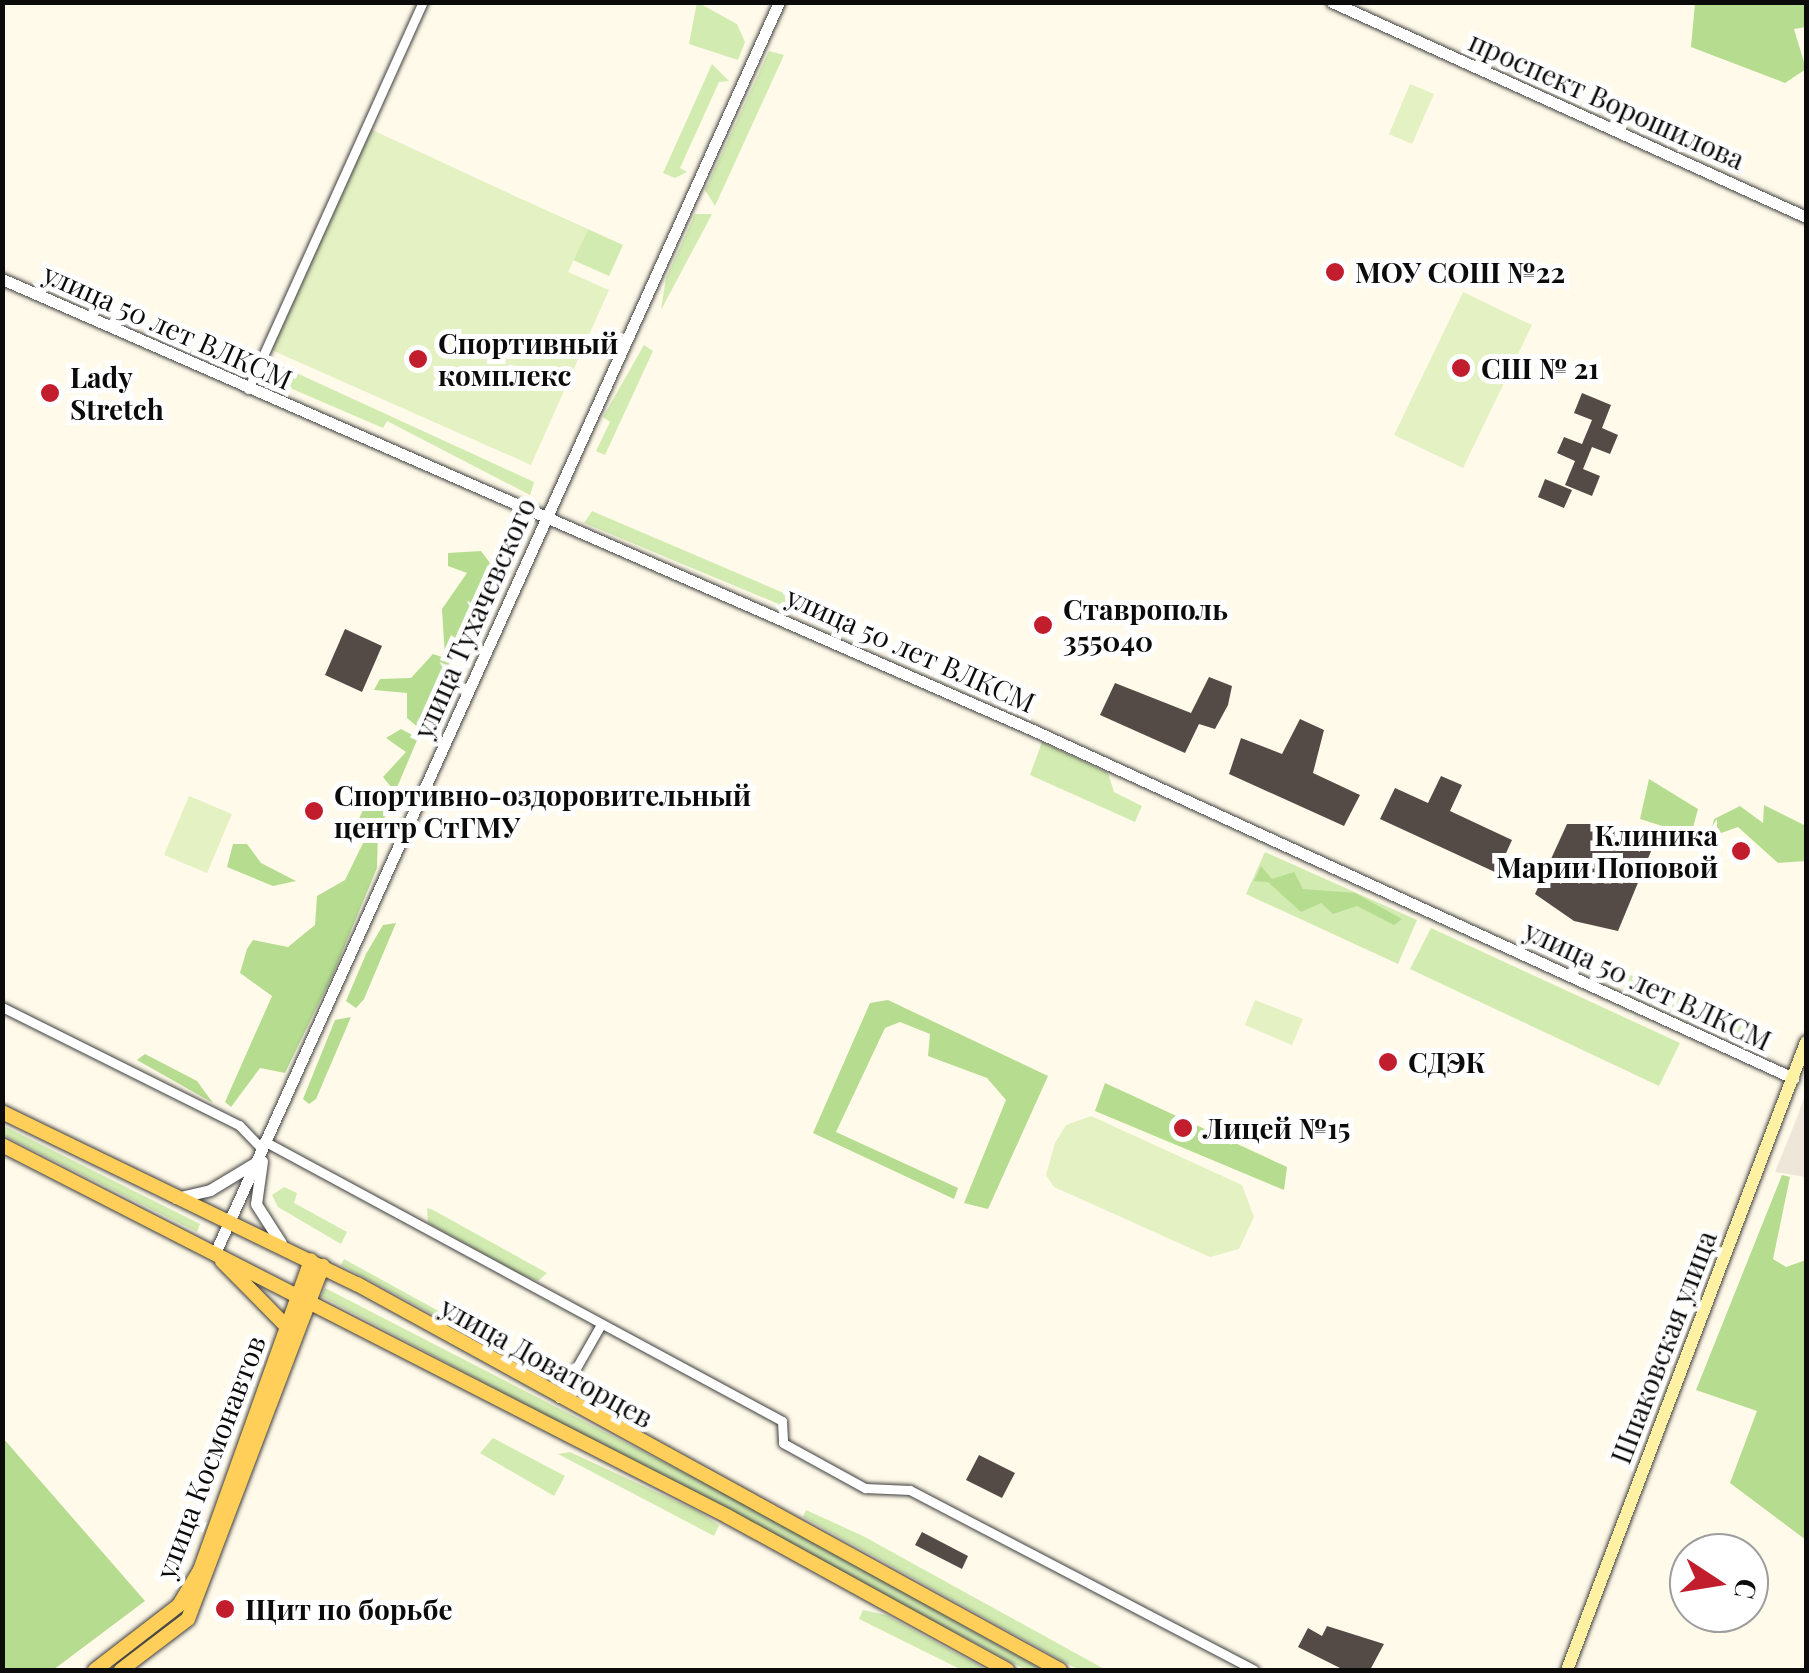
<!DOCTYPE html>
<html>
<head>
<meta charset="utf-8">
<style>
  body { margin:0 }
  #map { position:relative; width:1809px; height:1673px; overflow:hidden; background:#fffae9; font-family:"Playfair Display",serif }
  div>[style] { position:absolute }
  .green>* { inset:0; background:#d2ebb1 }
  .forest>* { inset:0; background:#b6dc8f }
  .pitch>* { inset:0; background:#e4f1c3 }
  .plaza>* { inset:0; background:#eee7d9 }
  .building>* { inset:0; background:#544b47 }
  .roads { filter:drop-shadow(0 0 2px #3e3e3e) drop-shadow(0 0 2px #3e3e3e) }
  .minor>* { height:9px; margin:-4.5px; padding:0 4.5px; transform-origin:4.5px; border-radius:4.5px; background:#fff }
  .tertiary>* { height:11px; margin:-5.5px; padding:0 5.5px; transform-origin:5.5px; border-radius:5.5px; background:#fff }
  .secondary>* { height:12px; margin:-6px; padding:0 6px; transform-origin:6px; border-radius:6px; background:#fff1a4 }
  .primary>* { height:14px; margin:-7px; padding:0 7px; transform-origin:7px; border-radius:7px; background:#ffcf59 }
  .dots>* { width:28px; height:28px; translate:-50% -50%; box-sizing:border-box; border:5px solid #fff; border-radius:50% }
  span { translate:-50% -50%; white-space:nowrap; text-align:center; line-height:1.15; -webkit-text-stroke:10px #fff; paint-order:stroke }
  .street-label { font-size:28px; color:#0b0b0b }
  .poi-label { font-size:28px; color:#0b0b0b; font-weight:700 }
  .left { translate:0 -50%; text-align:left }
  .right { translate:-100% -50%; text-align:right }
  .frame { position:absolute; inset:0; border:5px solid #0b0b0b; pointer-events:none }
  .north { position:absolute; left:1669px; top:1533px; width:100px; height:100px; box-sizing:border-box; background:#fff; border:2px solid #9d9d9d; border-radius:50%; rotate:102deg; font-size:28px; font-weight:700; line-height:40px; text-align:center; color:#0b0b0b }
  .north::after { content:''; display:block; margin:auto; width:35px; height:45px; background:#c11d2c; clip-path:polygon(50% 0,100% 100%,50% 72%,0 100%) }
</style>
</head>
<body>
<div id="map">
  <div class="green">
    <div style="clip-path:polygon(697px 2px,737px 24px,745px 42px,738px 60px,689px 44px)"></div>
    <div style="clip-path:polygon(769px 51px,784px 55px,715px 206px,705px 190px)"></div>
    <div style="clip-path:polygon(712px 64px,729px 81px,719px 82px,680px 168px,687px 172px,675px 178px,663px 173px)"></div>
    <div style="clip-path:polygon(465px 174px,623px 245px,609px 276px,573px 260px)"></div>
    <div style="clip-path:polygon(695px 214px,712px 214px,661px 310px,666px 278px)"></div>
    <div style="clip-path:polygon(644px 345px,653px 351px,605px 455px,596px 451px,610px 422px,603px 417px)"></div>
    <div style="clip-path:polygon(266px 359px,534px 482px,530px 495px,387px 421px,383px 428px,269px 379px)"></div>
    <div style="clip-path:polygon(592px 511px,833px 614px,829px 625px,584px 523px)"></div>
    <div style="clip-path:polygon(1042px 742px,1108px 773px,1114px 792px,1142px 806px,1135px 822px,1030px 775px)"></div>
    <div style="clip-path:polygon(1265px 852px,1417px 920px,1398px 964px,1246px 894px)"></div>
    <div style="clip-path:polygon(1431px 928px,1680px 1043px,1659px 1086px,1410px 969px)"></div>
    <div style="clip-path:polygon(1608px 965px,1765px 1036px,1765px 1047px,1602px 977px)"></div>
    <div style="clip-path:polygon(2px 1125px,200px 1224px,197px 1232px,3px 1135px)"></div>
    <div style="clip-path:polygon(284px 1187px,297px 1193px,294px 1203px,347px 1232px,341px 1244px,278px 1207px,272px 1195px)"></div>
    <div style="clip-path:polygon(427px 1208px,433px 1210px,547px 1273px,538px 1281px,522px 1275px,428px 1223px)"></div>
    <div style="clip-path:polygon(344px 1259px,557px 1376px,556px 1380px,341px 1265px)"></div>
    <div style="clip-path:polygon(325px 1288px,737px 1500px,1043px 1670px,1026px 1670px,321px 1296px)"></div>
    <div style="clip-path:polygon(493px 1438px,565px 1476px,554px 1496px,480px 1453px)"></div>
    <div style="clip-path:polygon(570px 1452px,697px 1511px,719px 1525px,714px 1536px,558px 1454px)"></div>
    <div style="clip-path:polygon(806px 1510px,863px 1536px,1106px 1670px,1079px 1670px,803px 1517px)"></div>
    <div style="clip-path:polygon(863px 1610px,886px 1615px,987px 1670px,962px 1670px,859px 1619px)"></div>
  </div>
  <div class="forest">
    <div style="clip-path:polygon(1695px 3px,1806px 3px,1806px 27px,1794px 29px,1806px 69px,1785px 83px,1691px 47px)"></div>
    <div style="clip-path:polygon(481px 551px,496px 571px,419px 728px,407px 718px,407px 693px,374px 690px,380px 679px,411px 678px,433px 654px,445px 658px,442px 609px,467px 573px,448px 566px,448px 553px)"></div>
    <div style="clip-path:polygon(401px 729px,418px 738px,395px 792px,383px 777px,406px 752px,386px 738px)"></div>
    <div style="clip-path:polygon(1649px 779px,1698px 809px,1691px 835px,1640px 819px)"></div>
    <div style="clip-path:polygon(372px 791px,392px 802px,378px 831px,377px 868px,333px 974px,285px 1073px,260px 1068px,231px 1107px,225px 1102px,272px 996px,240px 973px,247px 949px,253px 940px,288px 947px,315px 925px,317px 896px,345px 880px,365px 839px,356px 825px)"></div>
    <div style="clip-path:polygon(1764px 805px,1806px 826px,1806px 861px,1778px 863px,1738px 827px,1710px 837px,1714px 819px,1740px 806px,1763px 823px)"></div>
    <div style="clip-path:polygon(233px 844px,247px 844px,261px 863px,296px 881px,273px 886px,227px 867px)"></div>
    <div style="clip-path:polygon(1261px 866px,1272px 879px,1294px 872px,1303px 889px,1355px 893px,1402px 919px,1394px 925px,1357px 906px,1333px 914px,1321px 903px,1301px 912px,1268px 882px,1254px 881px)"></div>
    <div style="clip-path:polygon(396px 923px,364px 999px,356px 1008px,346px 1001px,366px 954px,383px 925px)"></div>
    <div style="clip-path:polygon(888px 1000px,1048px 1076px,988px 1209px,964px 1203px,1006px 1100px,987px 1078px,928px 1056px,930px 1034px,900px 1022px,885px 1028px,836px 1132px,958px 1188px,954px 1199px,813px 1133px,870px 1003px)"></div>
    <div style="clip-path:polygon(351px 1017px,316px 1099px,309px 1104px,303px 1099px,335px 1020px)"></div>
    <div style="clip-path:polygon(145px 1054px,197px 1081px,213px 1103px,137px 1060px)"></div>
    <div style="clip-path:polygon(1105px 1083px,1287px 1167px,1284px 1190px,1095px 1111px)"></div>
    <div style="clip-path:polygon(1782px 1175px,1790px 1177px,1773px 1259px,1786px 1267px,1806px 1260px,1806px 1540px,1730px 1483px,1757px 1411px,1696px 1390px)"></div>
    <div style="clip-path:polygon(3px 1438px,145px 1601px,53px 1670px,3px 1670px)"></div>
  </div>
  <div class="pitch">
    <div style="clip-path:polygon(1410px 84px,1434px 94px,1412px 144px,1389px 134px)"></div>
    <div style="clip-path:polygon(368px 128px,588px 230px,568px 272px,609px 290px,531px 465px,267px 348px)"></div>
    <div style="clip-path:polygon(1463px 292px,1532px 325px,1463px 468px,1394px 435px)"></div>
    <div style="clip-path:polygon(189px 796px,232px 814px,207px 873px,164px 855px)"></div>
    <div style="clip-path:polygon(1255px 1000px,1303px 1019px,1292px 1045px,1245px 1025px)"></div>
    <div style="clip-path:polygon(1091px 1116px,1242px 1185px,1254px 1217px,1239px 1249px,1210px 1257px,1054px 1187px,1046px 1175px,1055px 1143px,1066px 1125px)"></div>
  </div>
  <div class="plaza">
    <div style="clip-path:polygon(1806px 1093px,1806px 1177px,1775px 1172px,1794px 1125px)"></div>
  </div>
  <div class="building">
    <div style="clip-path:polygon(1582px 393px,1611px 405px,1602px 428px,1618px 435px,1610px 454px,1592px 447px,1583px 469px,1600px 476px,1592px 496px,1565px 485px,1575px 461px,1557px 453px,1564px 437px,1582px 444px,1592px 420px,1574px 413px)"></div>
    <div style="clip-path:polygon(1545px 479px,1572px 490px,1564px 508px,1538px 497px)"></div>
    <div style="clip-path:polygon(345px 629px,382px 646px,362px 692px,325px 675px)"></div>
    <div style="clip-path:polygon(1209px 677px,1232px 686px,1228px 705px,1215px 729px,1199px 724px,1185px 753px,1100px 715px,1115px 683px,1191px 713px)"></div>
    <div style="clip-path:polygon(1300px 719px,1324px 730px,1313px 773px,1360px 795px,1344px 826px,1229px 774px,1241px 738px,1282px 754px)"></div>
    <div style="clip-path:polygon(1441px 776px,1462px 785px,1450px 811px,1512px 840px,1497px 873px,1380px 819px,1395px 788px,1428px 803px)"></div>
    <div style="clip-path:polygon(1567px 824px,1613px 824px,1654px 844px,1618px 931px,1574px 921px,1535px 894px)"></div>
    <div style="clip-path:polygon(979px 1455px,1015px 1473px,1002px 1498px,966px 1480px)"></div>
    <div style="clip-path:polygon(922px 1532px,968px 1556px,962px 1569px,915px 1545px)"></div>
    <div style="clip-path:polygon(1327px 1626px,1384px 1644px,1370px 1670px,1344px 1670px,1298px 1647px,1308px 1628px,1322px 1636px)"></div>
  </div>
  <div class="roads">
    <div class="minor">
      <div style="left:248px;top:389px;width:425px;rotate:-65.7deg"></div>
      <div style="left:2px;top:1007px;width:265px;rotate:26.5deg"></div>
      <div style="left:239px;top:1125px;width:30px;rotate:46deg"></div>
      <div style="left:264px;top:1141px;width:589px;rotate:28.39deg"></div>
      <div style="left:782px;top:1421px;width:22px;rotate:87deg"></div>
      <div style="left:783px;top:1443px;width:94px;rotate:28.8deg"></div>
      <div style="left:865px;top:1488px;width:45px;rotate:2.5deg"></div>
      <div style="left:910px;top:1490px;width:388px;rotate:27.6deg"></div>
      <div style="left:559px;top:1398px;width:83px;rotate:-60.3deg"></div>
    </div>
    <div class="tertiary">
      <div style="left:1332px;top:2px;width:520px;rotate:24.4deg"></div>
      <div style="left:2px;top:279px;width:1128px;rotate:23.63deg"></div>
      <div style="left:1035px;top:731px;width:834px;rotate:24.6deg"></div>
      <div style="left:262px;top:1161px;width:43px;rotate:97.9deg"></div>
      <div style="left:256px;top:1204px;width:46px;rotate:57.3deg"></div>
      <div style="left:176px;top:1198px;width:35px;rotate:-13deg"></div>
      <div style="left:210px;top:1190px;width:50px;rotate:-31.2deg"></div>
      <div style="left:215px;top:1253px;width:1372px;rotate:-65.73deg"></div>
    </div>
    <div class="secondary">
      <div style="left:1567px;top:1670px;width:672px;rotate:-69.16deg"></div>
    </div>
    <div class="primary">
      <div style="left:2px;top:1112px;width:394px;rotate:25.9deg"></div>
      <div style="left:357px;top:1284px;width:802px;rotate:28.77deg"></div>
      <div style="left:2px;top:1145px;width:814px;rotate:27.1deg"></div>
      <div style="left:727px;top:1516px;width:320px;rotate:28.8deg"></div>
      <div style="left:222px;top:1261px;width:91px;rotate:45.4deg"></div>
      <div style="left:95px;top:1670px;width:106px;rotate:-37.7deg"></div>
      <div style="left:179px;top:1605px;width:41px;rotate:-59deg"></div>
      <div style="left:200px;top:1570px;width:329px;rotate:-70.3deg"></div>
      <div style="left:121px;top:1670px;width:84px;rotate:-37.3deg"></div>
      <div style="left:188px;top:1619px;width:378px;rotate:-69.1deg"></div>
    </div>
  </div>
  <div class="dots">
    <div style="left:1335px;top:272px;background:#c11d2c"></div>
    <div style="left:418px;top:359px;background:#c11d2c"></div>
    <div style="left:1461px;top:368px;background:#c11d2c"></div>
    <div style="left:50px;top:393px;background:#c11d2c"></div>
    <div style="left:1043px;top:625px;background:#c11d2c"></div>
    <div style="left:314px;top:811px;background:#c11d2c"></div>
    <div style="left:1741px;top:851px;background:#c11d2c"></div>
    <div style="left:1388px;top:1062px;background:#c11d2c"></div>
    <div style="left:1183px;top:1128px;background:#c11d2c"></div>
    <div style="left:225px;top:1609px;background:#c11d2c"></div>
  </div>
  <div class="street-label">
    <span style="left:1607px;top:100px;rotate:24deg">проспект Ворошилова</span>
    <span style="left:168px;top:326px;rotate:24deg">улица 50 лет ВЛКСМ</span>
    <span style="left:474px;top:618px;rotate:-66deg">улица Тухачевского</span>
    <span style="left:911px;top:649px;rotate:24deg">улица 50 лет ВЛКСМ</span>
    <span style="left:1648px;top:985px;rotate:25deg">улица 50 лет ВЛКСМ</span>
    <span style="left:1663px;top:1347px;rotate:-69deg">Шпаковская улица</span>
    <span style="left:547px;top:1362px;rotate:29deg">улица Доваторцев</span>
    <span style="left:210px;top:1457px;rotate:-69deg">улица Космонавтов</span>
  </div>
  <div class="poi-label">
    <span class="left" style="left:1355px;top:272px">МОУ СОШ №22</span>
    <span class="left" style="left:438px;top:359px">Спортивный<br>комплекс</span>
    <span class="left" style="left:1481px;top:368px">СШ № 21</span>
    <span class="left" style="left:70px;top:393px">Lady<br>Stretch</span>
    <span class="left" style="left:1063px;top:625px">Ставрополь<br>355040</span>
    <span class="left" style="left:334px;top:811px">Спортивно-оздоровительный<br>центр СтГМУ</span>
    <span class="right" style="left:1718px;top:851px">Клиника<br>Марии Поповой</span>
    <span class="left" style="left:1408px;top:1062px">СДЭК</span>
    <span class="left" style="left:1203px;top:1128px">Лицей №15</span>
    <span class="left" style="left:245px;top:1609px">Щит по борьбе</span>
  </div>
  <div class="frame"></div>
  <div class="north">С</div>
</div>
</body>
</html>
